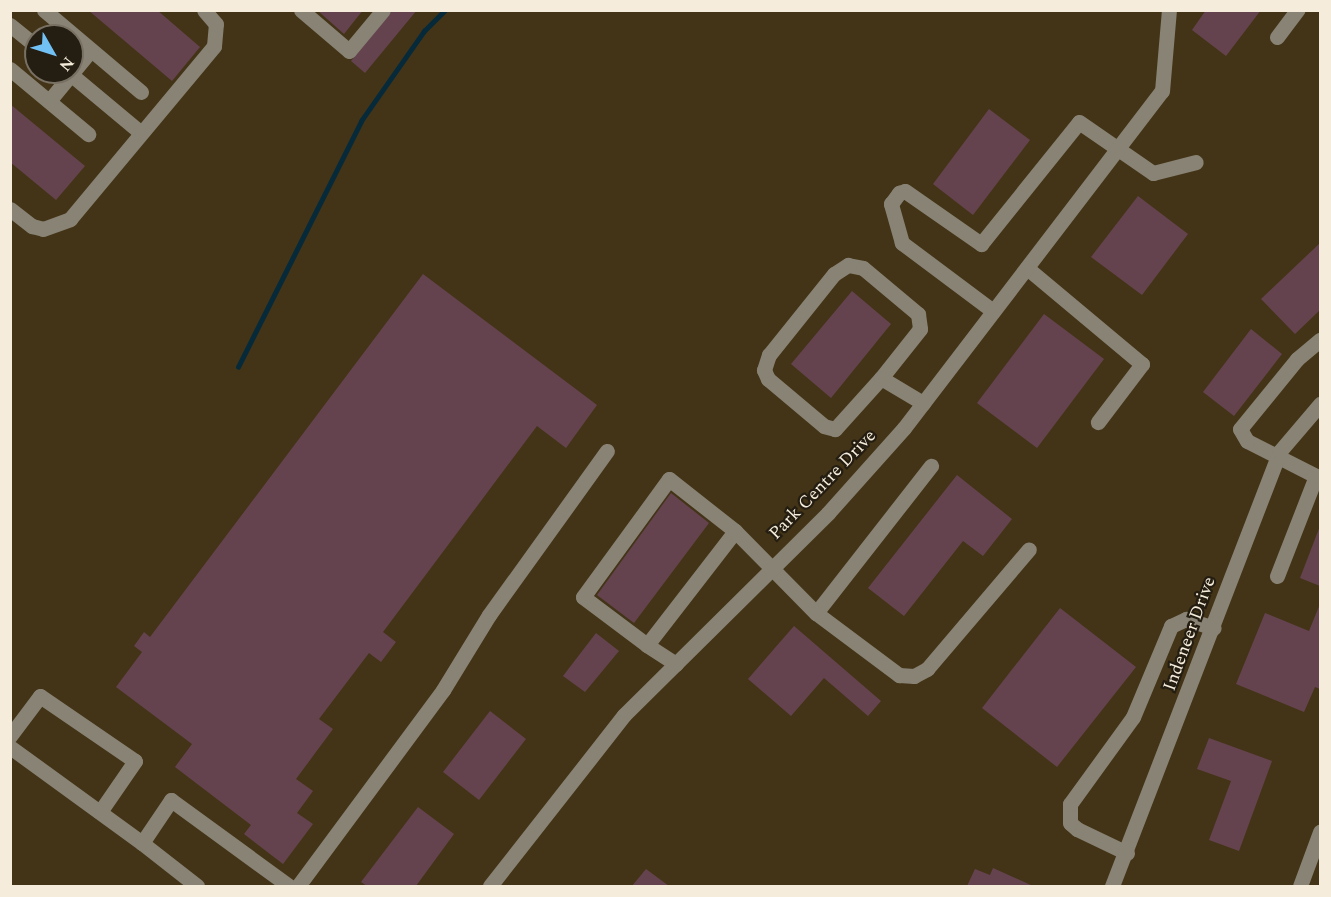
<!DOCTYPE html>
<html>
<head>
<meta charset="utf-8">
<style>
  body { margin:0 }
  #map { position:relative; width:1331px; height:897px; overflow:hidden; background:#433417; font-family:Spectral,serif }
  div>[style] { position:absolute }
  .stream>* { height:4.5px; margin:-2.25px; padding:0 2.25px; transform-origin:2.25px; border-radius:2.25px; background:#062a3a }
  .building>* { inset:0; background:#64434f }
  .minor>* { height:15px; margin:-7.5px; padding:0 7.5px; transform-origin:7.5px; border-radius:7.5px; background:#888375 }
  span { translate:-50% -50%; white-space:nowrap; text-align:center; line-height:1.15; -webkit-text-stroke:4.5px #241d11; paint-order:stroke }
  .street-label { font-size:18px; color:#f5ecdb }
  .frame { position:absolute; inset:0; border:12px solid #f5ecdb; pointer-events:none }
  .north { position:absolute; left:24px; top:24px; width:60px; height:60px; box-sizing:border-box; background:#241d11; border:2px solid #787062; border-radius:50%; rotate:129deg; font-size:16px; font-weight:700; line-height:24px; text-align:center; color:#f5ecdb }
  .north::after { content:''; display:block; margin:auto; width:21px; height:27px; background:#72c1f5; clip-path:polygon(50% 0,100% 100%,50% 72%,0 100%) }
</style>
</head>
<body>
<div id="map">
  <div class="stream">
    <div style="left:238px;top:367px;width:275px;rotate:-63.4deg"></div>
    <div style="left:361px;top:121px;width:110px;rotate:-55deg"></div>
    <div style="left:424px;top:31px;width:30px;rotate:-45deg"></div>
  </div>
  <div class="building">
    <div style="clip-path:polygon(88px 10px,157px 10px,200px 47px,172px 81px)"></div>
    <div style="clip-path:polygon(317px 10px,363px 10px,344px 34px)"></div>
    <div style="clip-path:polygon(393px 10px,417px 10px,365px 73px,351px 61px)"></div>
    <div style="clip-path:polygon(1206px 10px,1261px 10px,1226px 56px,1192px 30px)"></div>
    <div style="clip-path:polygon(10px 104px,85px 166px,56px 200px,10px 162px)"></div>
    <div style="clip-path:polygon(989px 109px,1030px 140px,973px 215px,933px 184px)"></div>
    <div style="clip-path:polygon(1138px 196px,1188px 234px,1142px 295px,1091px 257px)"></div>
    <div style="clip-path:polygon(1320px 243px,1320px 310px,1295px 334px,1261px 299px)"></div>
    <div style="clip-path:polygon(423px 274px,597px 405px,566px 448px,537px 426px,383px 632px,396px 642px,381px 662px,369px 653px,319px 719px,333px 729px,296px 779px,313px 791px,297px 813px,313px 824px,283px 864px,244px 834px,251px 825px,175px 767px,192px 744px,116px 687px,142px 652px,134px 646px,144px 632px,150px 637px)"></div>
    <div style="clip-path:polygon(852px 291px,891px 324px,831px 398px,791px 364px)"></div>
    <div style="clip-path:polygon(1044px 314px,1104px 359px,1037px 448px,977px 403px)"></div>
    <div style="clip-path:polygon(1251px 329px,1282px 354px,1234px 416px,1203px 392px)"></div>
    <div style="clip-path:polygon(957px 475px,1012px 519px,983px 556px,963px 541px,904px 616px,868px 588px)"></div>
    <div style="clip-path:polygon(671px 493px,709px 523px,634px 623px,597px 595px)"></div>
    <div style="clip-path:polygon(1320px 526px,1320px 586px,1300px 578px)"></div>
    <div style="clip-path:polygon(1320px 604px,1320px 689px,1315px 687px,1304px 712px,1236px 684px,1265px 613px,1309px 631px)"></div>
    <div style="clip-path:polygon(1060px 608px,1136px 667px,1057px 767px,982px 708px)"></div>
    <div style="clip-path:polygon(794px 626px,881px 701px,868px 716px,824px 678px,791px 716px,748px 679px)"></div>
    <div style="clip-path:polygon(596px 633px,619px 651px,585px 692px,563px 676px)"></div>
    <div style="clip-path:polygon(490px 711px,526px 739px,479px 800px,443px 772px)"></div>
    <div style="clip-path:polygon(1209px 738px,1272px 761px,1239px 851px,1209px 840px,1231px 781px,1197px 769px)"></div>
    <div style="clip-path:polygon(418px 807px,454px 834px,416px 886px,367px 886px,361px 882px)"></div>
    <div style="clip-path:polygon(993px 868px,1033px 886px,967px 886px,975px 869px,990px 875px)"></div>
    <div style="clip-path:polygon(646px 869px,669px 886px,632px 886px)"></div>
  </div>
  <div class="minor">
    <div style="left:44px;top:10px;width:127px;rotate:40.2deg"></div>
    <div style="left:301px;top:10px;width:63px;rotate:40.5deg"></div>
    <div style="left:349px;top:51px;width:53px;rotate:-50.3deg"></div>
    <div style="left:10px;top:25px;width:33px;rotate:39deg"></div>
    <div style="left:1277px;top:37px;width:34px;rotate:-53deg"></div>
    <div style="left:10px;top:69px;width:102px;rotate:39.8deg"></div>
    <div style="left:68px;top:72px;width:94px;rotate:39.8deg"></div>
    <div style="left:49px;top:101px;width:66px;rotate:-50.5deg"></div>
    <div style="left:10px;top:209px;width:28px;rotate:38deg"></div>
    <div style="left:32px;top:226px;width:11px;rotate:15deg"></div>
    <div style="left:43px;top:229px;width:29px;rotate:-20deg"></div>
    <div style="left:70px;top:219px;width:225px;rotate:-50.2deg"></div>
    <div style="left:214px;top:46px;width:22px;rotate:-85deg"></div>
    <div style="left:216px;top:24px;width:18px;rotate:-131deg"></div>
    <div style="left:1027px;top:268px;width:150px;rotate:39.9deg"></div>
    <div style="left:1142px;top:364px;width:73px;rotate:127.2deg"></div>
    <div style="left:993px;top:311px;width:114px;rotate:-143.2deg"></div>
    <div style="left:902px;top:243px;width:41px;rotate:-105.8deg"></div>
    <div style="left:891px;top:204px;width:14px;rotate:-54deg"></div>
    <div style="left:899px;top:193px;width:6px;rotate:-18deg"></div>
    <div style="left:905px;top:191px;width:93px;rotate:34.9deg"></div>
    <div style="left:981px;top:244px;width:156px;rotate:-51.2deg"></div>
    <div style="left:1079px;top:122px;width:90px;rotate:34.6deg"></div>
    <div style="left:1153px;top:173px;width:44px;rotate:-14.3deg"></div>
    <div style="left:881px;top:378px;width:69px;rotate:132deg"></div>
    <div style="left:835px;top:429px;width:11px;rotate:-165deg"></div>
    <div style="left:824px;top:426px;width:73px;rotate:-140deg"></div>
    <div style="left:768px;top:379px;width:10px;rotate:-114deg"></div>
    <div style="left:764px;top:370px;width:16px;rotate:-72deg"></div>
    <div style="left:769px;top:355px;width:104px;rotate:-51.3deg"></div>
    <div style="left:834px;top:274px;width:17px;rotate:-33deg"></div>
    <div style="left:848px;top:265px;width:15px;rotate:11deg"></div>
    <div style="left:863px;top:268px;width:72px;rotate:39.9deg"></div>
    <div style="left:918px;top:314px;width:15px;rotate:82deg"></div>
    <div style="left:920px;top:329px;width:63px;rotate:128.5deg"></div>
    <div style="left:881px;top:378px;width:49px;rotate:30.8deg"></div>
    <div style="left:1277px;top:576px;width:107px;rotate:-68.7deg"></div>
    <div style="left:1316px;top:476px;width:77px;rotate:-153.1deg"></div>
    <div style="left:1247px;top:441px;width:14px;rotate:-120deg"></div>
    <div style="left:1240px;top:429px;width:90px;rotate:-50.8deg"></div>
    <div style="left:1297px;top:359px;width:30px;rotate:-40deg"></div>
    <div style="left:816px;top:613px;width:187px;rotate:-52deg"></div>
    <div style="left:647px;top:645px;width:80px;rotate:-143.1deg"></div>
    <div style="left:583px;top:597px;width:146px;rotate:-53.9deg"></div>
    <div style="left:669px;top:479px;width:84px;rotate:38.2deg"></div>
    <div style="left:676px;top:664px;width:35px;rotate:-147deg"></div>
    <div style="left:647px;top:645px;width:144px;rotate:-52.3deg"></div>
    <div style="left:735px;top:531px;width:115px;rotate:45.4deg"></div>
    <div style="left:816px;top:613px;width:104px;rotate:36.8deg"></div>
    <div style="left:899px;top:675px;width:15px;rotate:4deg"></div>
    <div style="left:914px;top:676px;width:15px;rotate:-28deg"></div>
    <div style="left:927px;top:669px;width:157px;rotate:-49.6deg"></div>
    <div style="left:10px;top:736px;width:50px;rotate:-53.1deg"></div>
    <div style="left:40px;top:696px;width:115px;rotate:34.4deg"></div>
    <div style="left:135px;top:761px;width:62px;rotate:124.5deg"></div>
    <div style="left:10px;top:747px;width:163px;rotate:36deg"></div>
    <div style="left:1127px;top:853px;width:55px;rotate:-154.4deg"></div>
    <div style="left:1077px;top:829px;width:9px;rotate:-139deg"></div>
    <div style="left:1070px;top:823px;width:19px;rotate:-90deg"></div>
    <div style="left:1070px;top:804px;width:107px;rotate:-54.1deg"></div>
    <div style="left:1133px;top:717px;width:99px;rotate:-67.3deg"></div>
    <div style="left:1171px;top:626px;width:17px;rotate:-25deg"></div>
    <div style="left:1186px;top:619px;width:29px;rotate:18deg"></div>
    <div style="left:197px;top:886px;width:70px;rotate:-142deg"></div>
    <div style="left:142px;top:843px;width:52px;rotate:-56deg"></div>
    <div style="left:171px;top:800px;width:146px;rotate:36.1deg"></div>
    <div style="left:298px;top:886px;width:244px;rotate:-53.5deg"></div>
    <div style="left:443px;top:690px;width:88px;rotate:-58.5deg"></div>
    <div style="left:489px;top:615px;width:202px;rotate:-54.3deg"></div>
    <div style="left:490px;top:886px;width:217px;rotate:-51.9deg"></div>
    <div style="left:624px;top:715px;width:287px;rotate:-44.7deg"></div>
    <div style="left:828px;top:513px;width:114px;rotate:-48.2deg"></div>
    <div style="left:904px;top:428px;width:424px;rotate:-52.6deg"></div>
    <div style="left:1162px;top:91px;width:81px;rotate:-85.1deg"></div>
    <div style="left:1112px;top:886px;width:466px;rotate:-68.9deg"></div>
    <div style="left:1280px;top:451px;width:62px;rotate:-49.6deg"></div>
    <div style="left:1300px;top:886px;width:58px;rotate:-69.7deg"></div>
  </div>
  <div class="street-label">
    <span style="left:823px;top:485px;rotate:-46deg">Park Centre Drive</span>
    <span style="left:1190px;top:634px;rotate:-70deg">Indeneer Drive</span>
  </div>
  <div class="frame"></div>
  <div class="north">N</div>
</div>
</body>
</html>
